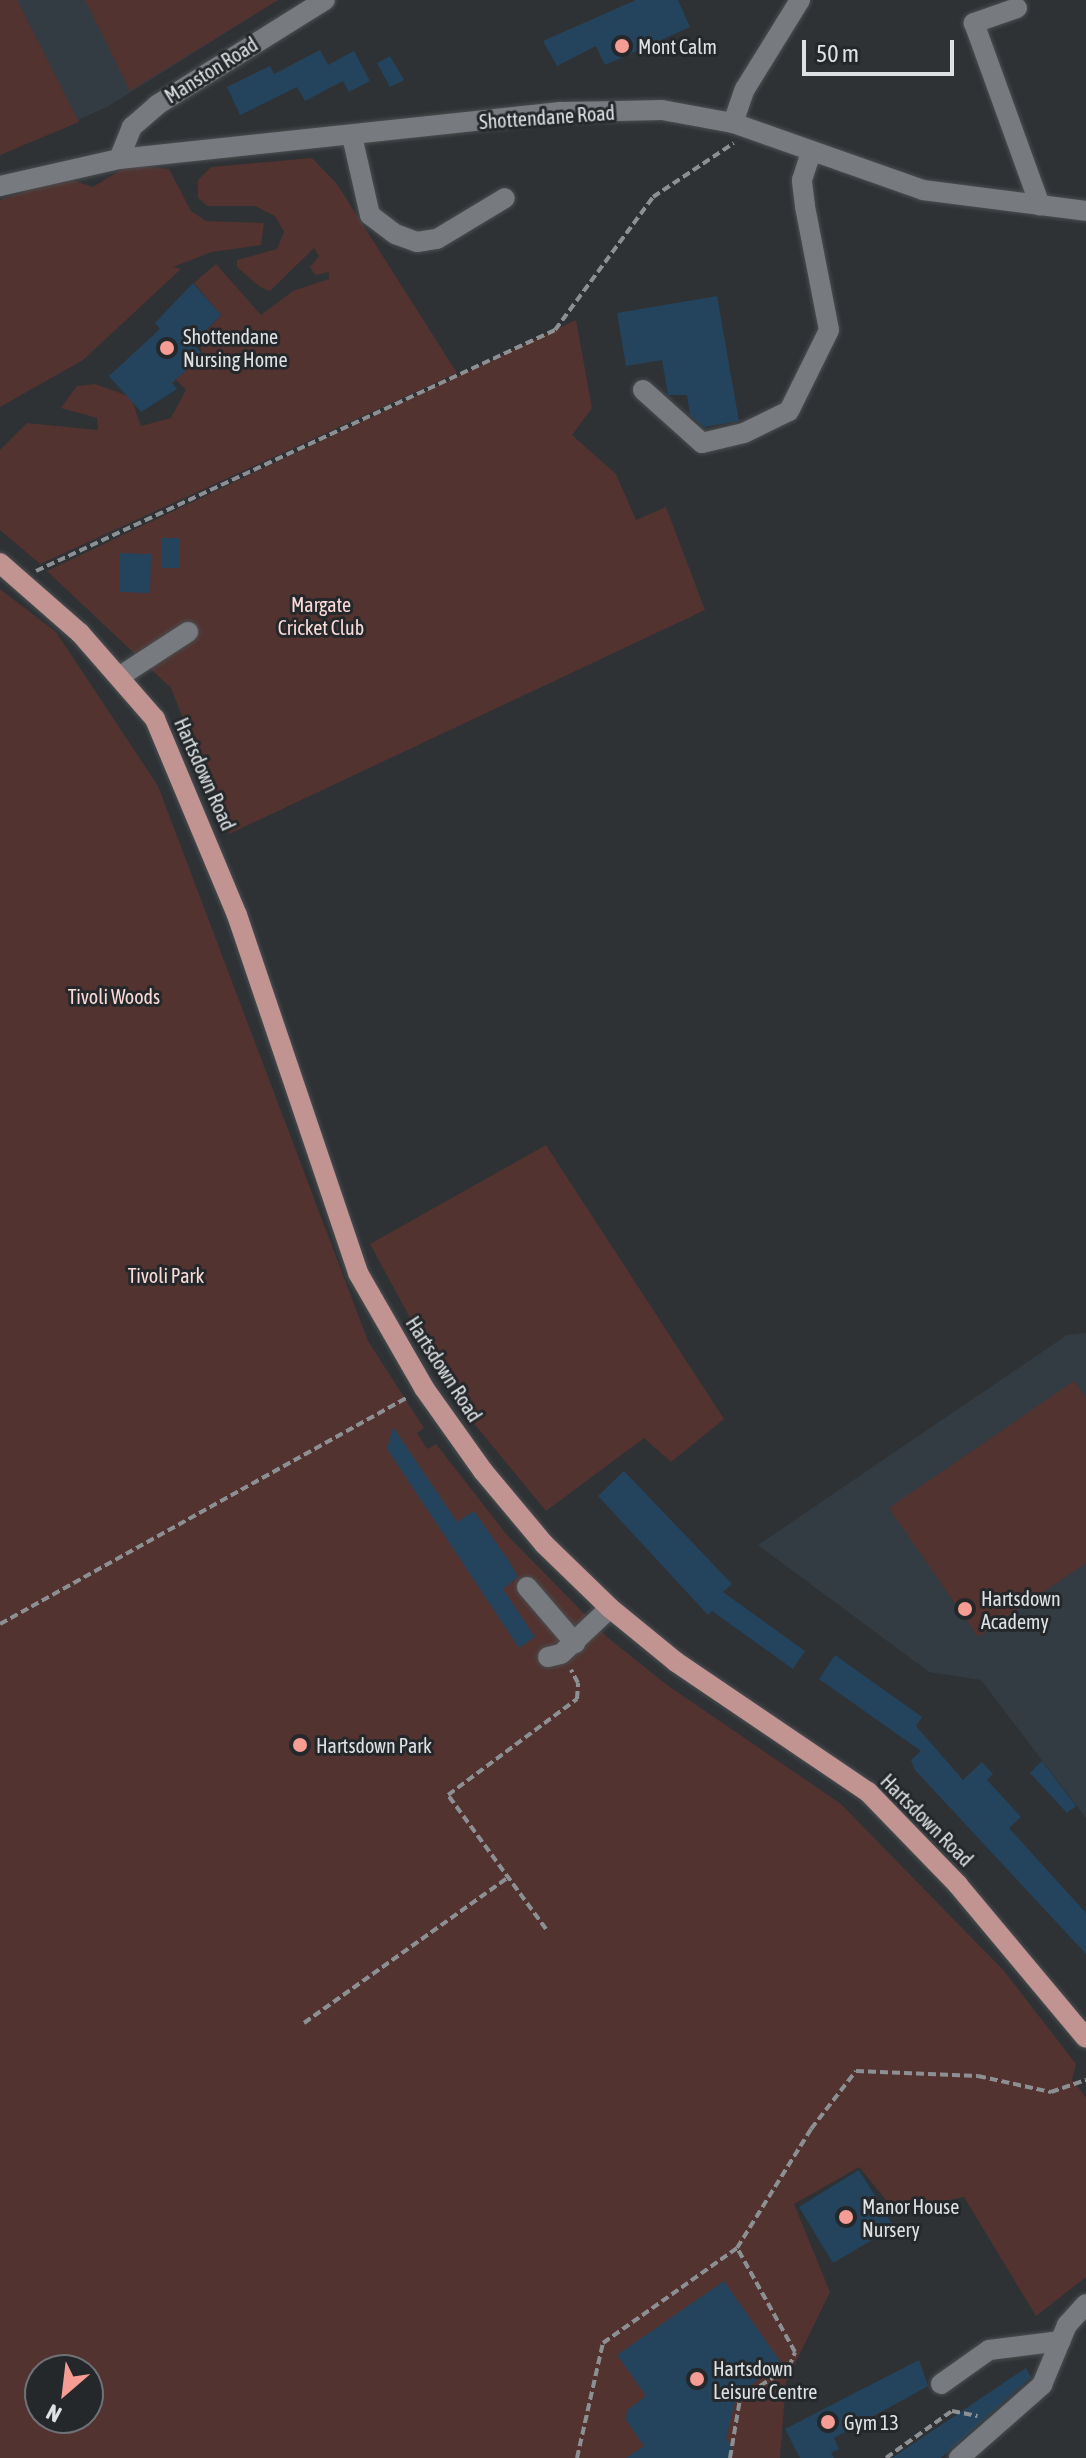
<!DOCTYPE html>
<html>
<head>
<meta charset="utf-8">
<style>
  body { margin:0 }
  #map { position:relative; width:1086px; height:2458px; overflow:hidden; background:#2e3235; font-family:"Asap Condensed",sans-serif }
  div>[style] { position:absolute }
  .built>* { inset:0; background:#333c43 }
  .green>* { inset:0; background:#523330 }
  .building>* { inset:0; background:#24445d }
  .path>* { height:4px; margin-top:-2px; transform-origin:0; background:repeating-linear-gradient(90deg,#8d9093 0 8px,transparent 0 12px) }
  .roads { filter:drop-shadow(0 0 2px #4b4e50) drop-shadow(0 0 2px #4b4e50) }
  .minor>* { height:20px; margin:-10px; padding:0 10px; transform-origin:10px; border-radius:10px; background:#777b7f }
  .major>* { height:20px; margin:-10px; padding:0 10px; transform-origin:10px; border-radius:10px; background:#c19492 }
  .dots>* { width:22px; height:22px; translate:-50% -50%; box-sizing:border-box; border:4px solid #25282b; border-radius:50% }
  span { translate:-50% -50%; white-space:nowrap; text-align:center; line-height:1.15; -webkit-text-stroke:6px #25282b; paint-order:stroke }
  .poi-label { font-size:20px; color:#dee1e3 }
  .left { translate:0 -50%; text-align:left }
  .street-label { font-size:20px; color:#dee1e3 }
  .park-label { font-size:20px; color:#fadbd8 }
  .north { position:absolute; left:24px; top:2354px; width:80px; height:80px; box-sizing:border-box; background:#25282b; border:2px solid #6f7275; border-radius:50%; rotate:208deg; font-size:22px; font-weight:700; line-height:32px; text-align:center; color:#dee1e3 }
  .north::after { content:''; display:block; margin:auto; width:28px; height:36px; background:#f59c94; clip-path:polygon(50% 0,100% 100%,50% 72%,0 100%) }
  .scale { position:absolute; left:802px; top:40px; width:152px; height:36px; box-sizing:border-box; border:4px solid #dee1e3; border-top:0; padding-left:10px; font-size:24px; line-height:28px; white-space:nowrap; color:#dee1e3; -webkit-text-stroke:6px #25282b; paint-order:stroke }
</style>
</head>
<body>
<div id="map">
  <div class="built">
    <div style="clip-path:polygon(0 0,278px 0,107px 107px,0 155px)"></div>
    <div style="clip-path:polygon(1086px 1333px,1086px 1818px,981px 1680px,929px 1672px,758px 1545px,1067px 1335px)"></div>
  </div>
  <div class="green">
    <div style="clip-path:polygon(0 0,17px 0,79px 122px,0 155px)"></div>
    <div style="clip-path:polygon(85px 0,278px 0,130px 91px)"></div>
    <div style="clip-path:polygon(312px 158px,337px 184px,457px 373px,40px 564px,0 530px,0 450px,27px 423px,98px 430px,97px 418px,61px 408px,77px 386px,95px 384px,131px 397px,141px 426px,171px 418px,186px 390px,163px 366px,189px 368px,202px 356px,200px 338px,221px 315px,194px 283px,216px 264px,261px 315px,293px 291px,329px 279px,329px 272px,315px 275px,310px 267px,319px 256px,314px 248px,270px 291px,260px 287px,237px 267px,237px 260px,277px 249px,284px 232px,275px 216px,255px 206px,207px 206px,198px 198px,198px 180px,211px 167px)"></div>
    <div style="clip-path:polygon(129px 165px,169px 169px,191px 211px,206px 221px,264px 223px,261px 245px,212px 252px,173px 267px,181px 269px,83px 360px,0 407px,0 200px,67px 178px,93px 187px)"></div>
    <div style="clip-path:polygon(576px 320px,592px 408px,572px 435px,616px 474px,636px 520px,666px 507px,705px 610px,229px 834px,171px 688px,47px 571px)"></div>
    <div style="clip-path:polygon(evenodd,0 589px,56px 632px,158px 786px,368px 1341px,424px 1428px,417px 1433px,427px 1449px,436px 1444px,507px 1535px,607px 1637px,667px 1685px,841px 1804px,1004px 1971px,1076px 2064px,1072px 2080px,1086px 2097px,1086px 2277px,1036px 2316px,964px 2197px,895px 2211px,859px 2167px,794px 2204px,830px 2292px,786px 2382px,780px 2458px,0 2458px,0 589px,40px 2370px,88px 2370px,88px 2418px,40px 2418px,40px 2370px)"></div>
    <div style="clip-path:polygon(546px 1145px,724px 1419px,671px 1462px,644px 1438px,546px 1511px,454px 1399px,370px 1244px)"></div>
    <div style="clip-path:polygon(1074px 1381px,1086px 1398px,1086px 1563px,978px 1637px,889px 1508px)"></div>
  </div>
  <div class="building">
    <div style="clip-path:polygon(636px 0,678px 0,690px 27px,605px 65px,596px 46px,557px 66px,543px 41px)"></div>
    <div style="clip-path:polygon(320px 50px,328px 65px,354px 51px,370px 81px,349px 92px,343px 81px,305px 101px,297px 87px,240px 115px,227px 87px,270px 66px,274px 74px)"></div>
    <div style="clip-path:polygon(390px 56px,404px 80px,390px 87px,377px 63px)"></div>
    <div style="clip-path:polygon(193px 283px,221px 315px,193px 344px,203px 355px,172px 383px,177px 389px,141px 412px,109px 376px,160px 329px,155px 323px)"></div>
    <div style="clip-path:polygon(717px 296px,739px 421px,704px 427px,690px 415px,687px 395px,668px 395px,662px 360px,626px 366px,617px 313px)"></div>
    <div style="clip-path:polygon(161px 538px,180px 538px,180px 568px,161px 568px)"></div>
    <div style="clip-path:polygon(120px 553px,151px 554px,150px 593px,120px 592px)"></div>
    <div style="clip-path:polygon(393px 1427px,457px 1522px,474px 1511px,509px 1561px,518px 1577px,503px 1589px,535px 1637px,519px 1648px,387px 1449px)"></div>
    <div style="clip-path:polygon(624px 1471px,732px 1584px,723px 1592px,805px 1651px,793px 1669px,712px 1611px,708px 1615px,598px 1496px)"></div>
    <div style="clip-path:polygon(835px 1655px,922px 1717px,916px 1726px,963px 1780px,982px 1762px,993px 1774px,987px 1780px,1021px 1817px,1009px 1828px,1086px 1913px,1086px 1954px,915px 1770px,911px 1760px,921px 1751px,819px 1679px)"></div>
    <div style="clip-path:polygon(1042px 1761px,1076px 1806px,1067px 1813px,1030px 1773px)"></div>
    <div style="clip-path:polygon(859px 2170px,894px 2227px,833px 2263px,799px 2207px)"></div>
    <div style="clip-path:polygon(724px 2281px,782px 2364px,737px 2394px,726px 2438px,732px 2447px,729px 2458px,626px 2458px,644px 2446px,626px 2420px,627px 2410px,646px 2396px,617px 2355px)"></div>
    <div style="clip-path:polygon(919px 2360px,928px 2386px,834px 2438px,839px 2449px,831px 2453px,834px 2458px,800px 2458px,785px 2429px)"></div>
    <div style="clip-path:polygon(1026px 2368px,1031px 2377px,941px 2458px,892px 2458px)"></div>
  </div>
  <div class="path">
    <div style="left:36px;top:571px;width:572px;rotate:-24.91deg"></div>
    <div style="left:555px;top:330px;width:165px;rotate:-53.6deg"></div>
    <div style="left:653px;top:197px;width:97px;rotate:-33.7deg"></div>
    <div style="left:0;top:1624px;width:467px;rotate:-29.1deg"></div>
    <div style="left:546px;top:1929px;width:166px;rotate:-126.2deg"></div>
    <div style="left:448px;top:1795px;width:161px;rotate:-36.7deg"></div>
    <div style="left:577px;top:1699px;width:16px;rotate:-86deg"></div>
    <div style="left:578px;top:1683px;width:15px;rotate:-118deg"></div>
    <div style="left:304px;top:2023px;width:249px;rotate:-35.5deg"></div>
    <div style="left:577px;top:2458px;width:118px;rotate:-77.3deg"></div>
    <div style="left:603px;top:2343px;width:164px;rotate:-35.3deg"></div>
    <div style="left:737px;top:2248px;width:140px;rotate:-58.1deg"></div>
    <div style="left:811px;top:2129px;width:73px;rotate:-52.2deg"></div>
    <div style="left:856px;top:2071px;width:122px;rotate:2.3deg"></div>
    <div style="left:978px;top:2076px;width:75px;rotate:12.4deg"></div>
    <div style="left:1051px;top:2092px;width:37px;rotate:-19deg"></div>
    <div style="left:730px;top:2458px;width:60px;rotate:-80.4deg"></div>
    <div style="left:740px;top:2399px;width:59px;rotate:-33.1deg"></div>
    <div style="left:789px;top:2367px;width:16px;rotate:-68deg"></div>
    <div style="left:795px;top:2352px;width:119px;rotate:-119.1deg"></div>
    <div style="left:886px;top:2458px;width:81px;rotate:-35.5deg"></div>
    <div style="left:952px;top:2411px;width:26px;rotate:11deg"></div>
  </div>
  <div class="roads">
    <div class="minor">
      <div style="left:1017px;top:8px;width:46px;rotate:160.8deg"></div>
      <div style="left:974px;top:23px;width:194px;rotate:70.1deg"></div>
      <div style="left:733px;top:123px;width:36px;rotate:-71deg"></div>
      <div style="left:745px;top:89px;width:105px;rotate:-58.3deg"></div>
      <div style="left:352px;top:136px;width:81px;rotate:77.2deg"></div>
      <div style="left:370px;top:215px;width:31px;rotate:37deg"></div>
      <div style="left:395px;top:234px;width:23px;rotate:20deg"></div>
      <div style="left:417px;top:242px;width:20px;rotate:-9deg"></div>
      <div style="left:437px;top:239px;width:79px;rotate:-31.1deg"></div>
      <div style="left:119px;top:159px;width:35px;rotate:-68deg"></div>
      <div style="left:132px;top:127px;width:33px;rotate:-41deg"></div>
      <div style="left:157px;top:105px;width:198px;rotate:-32deg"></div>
      <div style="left:0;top:186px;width:122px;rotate:-12.8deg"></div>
      <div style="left:119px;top:159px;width:444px;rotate:-6.1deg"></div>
      <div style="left:561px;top:112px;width:101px;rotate:-1.1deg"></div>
      <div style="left:662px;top:110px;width:72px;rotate:10.4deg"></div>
      <div style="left:733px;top:123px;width:201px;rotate:19.4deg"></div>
      <div style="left:923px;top:190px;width:164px;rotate:7.3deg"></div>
      <div style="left:643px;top:390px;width:79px;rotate:41.9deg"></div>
      <div style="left:702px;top:443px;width:43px;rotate:-13.4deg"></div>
      <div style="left:744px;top:433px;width:50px;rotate:-26.1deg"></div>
      <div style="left:789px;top:411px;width:90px;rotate:-63.7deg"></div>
      <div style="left:829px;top:330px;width:126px;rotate:-101deg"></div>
      <div style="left:805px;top:206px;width:26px;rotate:-97deg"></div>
      <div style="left:802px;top:180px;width:29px;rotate:-72deg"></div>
      <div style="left:122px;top:675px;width:79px;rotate:-33.1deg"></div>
      <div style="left:527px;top:1587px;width:74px;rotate:49.4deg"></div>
      <div style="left:548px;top:1657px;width:13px;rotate:-13deg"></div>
      <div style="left:561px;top:1654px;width:67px;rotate:-43.2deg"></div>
      <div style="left:941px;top:2384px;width:59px;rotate:-35.3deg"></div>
      <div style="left:989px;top:2350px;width:72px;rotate:-7.2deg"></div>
      <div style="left:959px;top:2458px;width:111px;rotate:-41.3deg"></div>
      <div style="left:1042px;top:2385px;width:65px;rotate:-67.4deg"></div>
      <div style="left:1067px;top:2325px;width:28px;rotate:-48deg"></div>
    </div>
    <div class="major">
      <div style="left:0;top:563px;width:106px;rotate:41.2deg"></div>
      <div style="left:80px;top:633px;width:114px;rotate:48.9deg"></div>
      <div style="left:155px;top:719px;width:212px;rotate:67.3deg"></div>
      <div style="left:237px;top:915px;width:378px;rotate:71.3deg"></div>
      <div style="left:358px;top:1273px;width:133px;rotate:60.1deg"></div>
      <div style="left:424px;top:1388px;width:102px;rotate:54.6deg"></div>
      <div style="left:483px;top:1471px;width:95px;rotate:50.1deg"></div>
      <div style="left:544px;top:1544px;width:92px;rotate:44.1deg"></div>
      <div style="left:610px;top:1608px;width:85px;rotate:39.3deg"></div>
      <div style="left:676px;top:1662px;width:232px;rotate:34.1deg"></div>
      <div style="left:868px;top:1792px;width:129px;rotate:45.9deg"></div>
      <div style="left:958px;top:1885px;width:199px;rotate:50.1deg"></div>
    </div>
  </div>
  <div class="dots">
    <div style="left:622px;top:46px;background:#f59c94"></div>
    <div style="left:167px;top:348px;background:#f59c94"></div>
    <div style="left:965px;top:1609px;background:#f59c94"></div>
    <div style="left:300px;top:1745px;background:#f59c94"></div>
    <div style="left:846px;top:2217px;background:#f59c94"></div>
    <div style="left:697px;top:2379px;background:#f59c94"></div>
    <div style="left:828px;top:2422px;background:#f59c94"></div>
  </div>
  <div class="poi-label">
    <span class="left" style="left:638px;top:46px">Mont Calm</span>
    <span class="left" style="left:183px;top:348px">Shottendane<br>Nursing Home</span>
    <span class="left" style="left:981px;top:1610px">Hartsdown<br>Academy</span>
    <span class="left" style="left:316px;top:1745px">Hartsdown Park</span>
    <span class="left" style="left:862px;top:2218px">Manor House<br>Nursery</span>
    <span class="left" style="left:713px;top:2380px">Hartsdown<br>Leisure Centre</span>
    <span class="left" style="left:844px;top:2422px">Gym 13</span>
  </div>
  <div class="street-label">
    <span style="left:211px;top:70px;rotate:-32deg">Manston Road</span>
    <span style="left:547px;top:117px;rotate:-4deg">Shottendane Road</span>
    <span style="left:205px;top:774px;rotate:66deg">Hartsdown Road</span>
    <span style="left:444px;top:1369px;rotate:57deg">Hartsdown Road</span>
    <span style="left:927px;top:1820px;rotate:45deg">Hartsdown Road</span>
  </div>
  <div class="park-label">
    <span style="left:321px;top:616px">Margate<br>Cricket Club</span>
    <span style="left:114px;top:996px">Tivoli Woods</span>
    <span style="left:166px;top:1275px">Tivoli Park</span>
  </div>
  <div class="north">N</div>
  <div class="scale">50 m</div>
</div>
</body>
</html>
